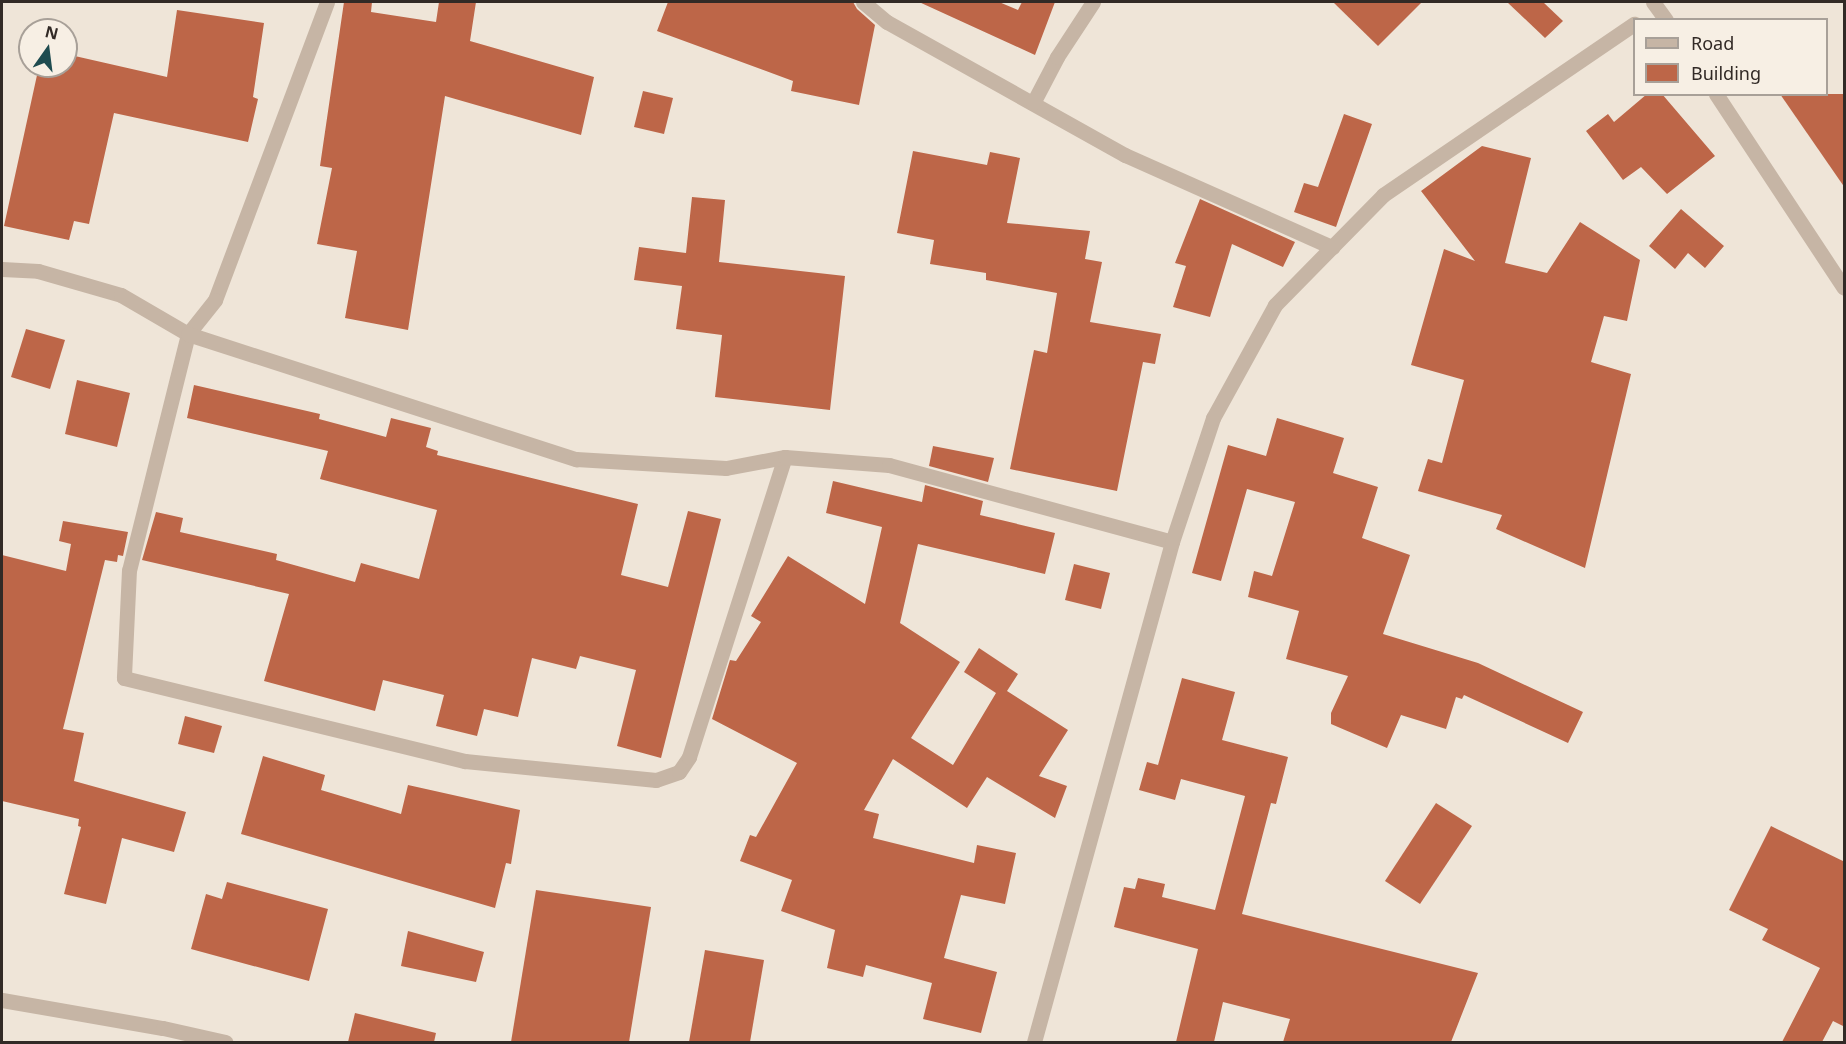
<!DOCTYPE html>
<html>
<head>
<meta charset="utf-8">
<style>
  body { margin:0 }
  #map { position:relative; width:1846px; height:1044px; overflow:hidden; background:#efe5d8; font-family:"Noto Sans",sans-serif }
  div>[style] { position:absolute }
  .building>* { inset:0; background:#bd6648 }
  .minor>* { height:15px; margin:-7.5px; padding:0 7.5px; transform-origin:7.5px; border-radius:7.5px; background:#c6b5a5 }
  span { translate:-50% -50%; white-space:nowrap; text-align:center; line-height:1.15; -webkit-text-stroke:4.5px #f7efe4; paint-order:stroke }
  .frame { position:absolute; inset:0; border:3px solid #322a26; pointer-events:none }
  .legend { position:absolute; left:1633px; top:18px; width:195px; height:78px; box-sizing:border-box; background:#f7efe4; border:2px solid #a8a098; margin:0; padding:8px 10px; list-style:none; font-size:18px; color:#322a26 }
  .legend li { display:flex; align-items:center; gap:12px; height:30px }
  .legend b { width:30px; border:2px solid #a8a098 }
  .north { position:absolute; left:18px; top:18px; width:60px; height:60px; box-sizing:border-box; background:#f7efe4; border:2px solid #a8a098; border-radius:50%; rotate:14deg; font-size:16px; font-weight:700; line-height:24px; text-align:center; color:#322a26 }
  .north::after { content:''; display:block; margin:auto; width:21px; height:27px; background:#1f4c50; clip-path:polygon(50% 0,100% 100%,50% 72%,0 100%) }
</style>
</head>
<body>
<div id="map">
  <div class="building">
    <div style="clip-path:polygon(344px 2px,372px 2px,371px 12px,436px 22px,439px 2px,476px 2px,470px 41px,594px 77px,581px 135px,445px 96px,408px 330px,345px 318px,357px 251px,317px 244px,332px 168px,320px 166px)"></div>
    <div style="clip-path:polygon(668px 2px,853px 2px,857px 9px,875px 25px,859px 105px,791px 91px,793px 81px,657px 31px)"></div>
    <div style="clip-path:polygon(919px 2px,999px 2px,1018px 10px,1022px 2px,1055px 2px,1035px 55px)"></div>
    <div style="clip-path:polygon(1333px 2px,1422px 2px,1378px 46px)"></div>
    <div style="clip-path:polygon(1507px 2px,1543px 2px,1563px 21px,1545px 38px)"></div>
    <div style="clip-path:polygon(177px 10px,264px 23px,253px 97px,258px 99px,248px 142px,114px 113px,89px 224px,74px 221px,69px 240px,4px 226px,39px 66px,66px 66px,66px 54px,167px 77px)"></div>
    <div style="clip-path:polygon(643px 91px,673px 98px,664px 134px,634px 127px)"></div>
    <div style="clip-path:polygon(1647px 94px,1662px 94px,1715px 156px,1667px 194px,1641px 167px,1623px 180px,1586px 131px,1608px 114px,1614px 122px)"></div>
    <div style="clip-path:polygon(1780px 94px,1845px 94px,1845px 188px)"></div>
    <div style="clip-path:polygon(1344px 114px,1372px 124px,1336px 227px,1294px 212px,1304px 183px,1318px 187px)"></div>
    <div style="clip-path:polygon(1482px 146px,1531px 158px,1505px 263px,1547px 273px,1580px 222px,1640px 260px,1627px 321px,1604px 316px,1591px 362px,1631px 374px,1585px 568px,1496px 529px,1502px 515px,1418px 491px,1428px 459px,1442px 463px,1464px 380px,1411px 365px,1444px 249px,1475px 261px,1421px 191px)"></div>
    <div style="clip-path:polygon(913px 151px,987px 165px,990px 152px,1020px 158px,1007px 223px,1090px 231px,1085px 259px,1102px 262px,1090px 322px,1161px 334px,1155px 364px,1143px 362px,1117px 491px,1010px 469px,1034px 350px,1047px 353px,1057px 293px,986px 280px,986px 273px,930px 264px,934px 240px,897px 233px)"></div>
    <div style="clip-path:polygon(692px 197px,725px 200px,719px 262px,845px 276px,830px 410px,715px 397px,722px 335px,676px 329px,682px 286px,634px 280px,639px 247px,686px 253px)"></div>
    <div style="clip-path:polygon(1200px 199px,1295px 242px,1283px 267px,1232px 244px,1210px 317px,1173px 307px,1186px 266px,1175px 263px)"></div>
    <div style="clip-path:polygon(1681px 209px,1724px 246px,1705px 268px,1688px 253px,1675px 269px,1649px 246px)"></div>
    <div style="clip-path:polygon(26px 329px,65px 340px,50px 389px,11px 377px)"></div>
    <div style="clip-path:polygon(77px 380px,130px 393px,117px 447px,65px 434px)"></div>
    <div style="clip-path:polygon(194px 385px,320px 414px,319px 419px,386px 437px,391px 418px,431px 428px,426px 447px,438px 451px,437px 455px,638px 504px,621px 575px,668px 587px,688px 511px,721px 519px,661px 758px,617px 746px,636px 670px,580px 656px,576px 669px,532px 658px,518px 717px,484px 709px,477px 736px,436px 726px,444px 695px,383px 680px,375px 711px,264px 681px,289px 594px,142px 560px,156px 512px,183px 518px,180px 532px,277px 554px,276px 560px,355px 582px,361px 563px,419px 579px,437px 510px,320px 479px,328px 451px,187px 418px)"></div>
    <div style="clip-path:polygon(1277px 418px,1344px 438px,1333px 473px,1378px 487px,1362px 538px,1410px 555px,1383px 634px,1478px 663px,1583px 712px,1568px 743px,1464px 695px,1462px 699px,1456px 697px,1446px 729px,1401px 715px,1387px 748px,1331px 724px,1331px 713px,1348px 676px,1286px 659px,1299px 611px,1248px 597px,1254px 571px,1272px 576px,1295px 502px,1247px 489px,1221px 581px,1192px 573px,1228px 445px,1266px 456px)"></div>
    <div style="clip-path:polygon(933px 446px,994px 458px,988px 482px,929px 466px)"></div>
    <div style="clip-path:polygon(833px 481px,922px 502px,925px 485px,983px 501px,980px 515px,1055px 533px,1045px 574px,918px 544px,900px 623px,960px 662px,911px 738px,953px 765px,996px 693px,964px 672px,979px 648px,1018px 674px,1007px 691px,1068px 730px,1039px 776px,1067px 786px,1055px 818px,987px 777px,967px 808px,893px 759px,864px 810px,879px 814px,873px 838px,974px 863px,977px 845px,1016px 853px,1005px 904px,961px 895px,944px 958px,997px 972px,981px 1033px,923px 1019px,932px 983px,866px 965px,863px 977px,827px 968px,835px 930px,781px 911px,792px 880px,740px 861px,750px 835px,756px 837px,797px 763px,712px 719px,730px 660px,736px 661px,761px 622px,751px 616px,788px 556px,865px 604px,882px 527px,826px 513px)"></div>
    <div style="clip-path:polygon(63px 521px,128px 532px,123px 556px,118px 555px,117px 562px,105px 560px,63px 729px,84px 733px,74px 781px,186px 812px,174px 852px,122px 838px,106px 904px,64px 894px,81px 827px,78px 826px,79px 819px,2px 801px,2px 555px,66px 571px,71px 544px,59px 541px)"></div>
    <div style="clip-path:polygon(1074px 564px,1110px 573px,1101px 609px,1065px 600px)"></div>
    <div style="clip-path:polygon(1182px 678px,1235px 692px,1222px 740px,1288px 757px,1276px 804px,1271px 803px,1242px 914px,1478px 973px,1451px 1042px,1283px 1042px,1290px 1019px,1223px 1002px,1214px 1042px,1176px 1042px,1198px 949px,1114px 927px,1124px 887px,1135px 889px,1138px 878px,1165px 884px,1162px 897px,1215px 910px,1245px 796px,1181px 779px,1175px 800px,1139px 790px,1147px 762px,1158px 765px)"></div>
    <div style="clip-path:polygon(185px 716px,222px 726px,214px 753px,178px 744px)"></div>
    <div style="clip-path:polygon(263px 756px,325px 775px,321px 790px,401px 814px,408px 785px,520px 810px,511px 864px,506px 863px,495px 908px,241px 834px)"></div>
    <div style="clip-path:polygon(1436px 803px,1472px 826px,1420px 904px,1385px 881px)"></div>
    <div style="clip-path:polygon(1771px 826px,1845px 862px,1845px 1027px,1833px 1021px,1822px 1042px,1782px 1042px,1820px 968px,1762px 940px,1768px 929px,1729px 910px)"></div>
    <div style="clip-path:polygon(227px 882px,328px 909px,309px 981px,191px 949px,206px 894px,222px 899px)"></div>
    <div style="clip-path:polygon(536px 890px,651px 907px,629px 1042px,511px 1042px)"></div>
    <div style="clip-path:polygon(408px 931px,484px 952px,476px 982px,401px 966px)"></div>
    <div style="clip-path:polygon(705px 950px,764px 960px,750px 1042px,689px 1042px)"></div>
    <div style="clip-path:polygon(355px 1013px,436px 1033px,434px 1042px,348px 1042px)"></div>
  </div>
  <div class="minor">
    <div style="left:327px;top:2px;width:318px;rotate:110.6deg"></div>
    <div style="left:215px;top:300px;width:43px;rotate:128.5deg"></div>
    <div style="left:188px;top:334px;width:243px;rotate:104deg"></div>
    <div style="left:129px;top:570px;width:108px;rotate:92.7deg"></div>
    <div style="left:124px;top:678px;width:351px;rotate:13.7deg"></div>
    <div style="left:465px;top:761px;width:192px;rotate:5.7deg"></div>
    <div style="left:656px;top:780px;width:24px;rotate:-19deg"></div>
    <div style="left:679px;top:772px;width:18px;rotate:-56deg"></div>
    <div style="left:689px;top:757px;width:315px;rotate:-72.3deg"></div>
    <div style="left:863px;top:2px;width:31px;rotate:40deg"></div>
    <div style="left:887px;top:22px;width:273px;rotate:29.2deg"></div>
    <div style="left:1125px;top:155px;width:227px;rotate:24deg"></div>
    <div style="left:1653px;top:2px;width:22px;rotate:54deg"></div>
    <div style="left:1716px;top:94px;width:232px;rotate:56.6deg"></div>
    <div style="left:1033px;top:103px;width:52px;rotate:-62.4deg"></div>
    <div style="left:1057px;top:57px;width:66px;rotate:-56.8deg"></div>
    <div style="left:2px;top:269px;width:36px;rotate:3deg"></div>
    <div style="left:38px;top:271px;width:86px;rotate:16.1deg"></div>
    <div style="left:121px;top:295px;width:78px;rotate:30.2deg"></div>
    <div style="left:188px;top:334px;width:408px;rotate:17.9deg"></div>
    <div style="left:576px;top:459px;width:150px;rotate:3.4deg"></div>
    <div style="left:726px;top:468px;width:60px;rotate:-10.6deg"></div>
    <div style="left:785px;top:457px;width:104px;rotate:4.4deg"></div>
    <div style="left:889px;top:465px;width:293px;rotate:15.2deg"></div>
    <div style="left:2px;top:1000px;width:163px;rotate:9.9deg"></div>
    <div style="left:163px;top:1028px;width:64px;rotate:12.7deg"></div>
    <div style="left:1034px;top:1042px;width:519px;rotate:-74.57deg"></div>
    <div style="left:1172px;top:542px;width:131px;rotate:-71.7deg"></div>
    <div style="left:1213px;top:418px;width:129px;rotate:-61.2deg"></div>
    <div style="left:1275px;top:305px;width:154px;rotate:-45.5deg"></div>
    <div style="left:1383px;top:195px;width:304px;rotate:-34.3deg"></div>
  </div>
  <div class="frame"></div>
  <ul class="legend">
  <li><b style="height:8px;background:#c6b5a5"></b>Road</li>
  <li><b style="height:16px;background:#bd6648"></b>Building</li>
  </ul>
  <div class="north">N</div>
</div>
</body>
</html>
